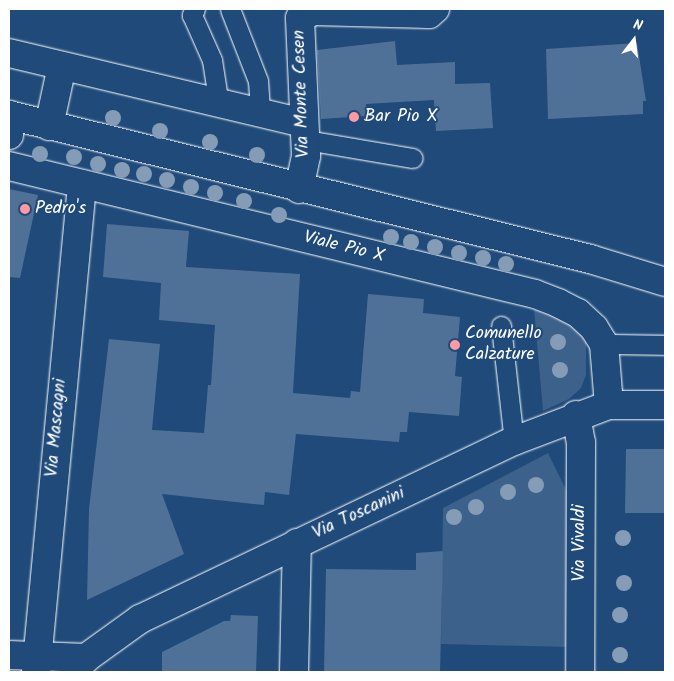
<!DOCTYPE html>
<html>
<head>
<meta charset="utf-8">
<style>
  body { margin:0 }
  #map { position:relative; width:674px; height:681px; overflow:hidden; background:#1f4a7a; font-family:Kalam,sans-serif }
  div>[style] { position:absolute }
  .green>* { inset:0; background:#3c618b }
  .building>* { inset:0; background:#507197 }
  .roads { filter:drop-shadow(0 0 1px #fff) drop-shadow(0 0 1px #fff) }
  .lane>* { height:19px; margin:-9.5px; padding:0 9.5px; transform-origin:9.5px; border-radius:9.5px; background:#1f4a7a }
  .street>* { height:28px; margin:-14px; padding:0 14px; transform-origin:14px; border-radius:14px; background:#1f4a7a }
  .secondary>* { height:28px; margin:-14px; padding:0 14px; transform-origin:14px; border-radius:14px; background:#1f4a7a }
  .trees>* { width:16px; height:16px; margin:-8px; border-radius:50%; background:#859cb6 }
  .dots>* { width:14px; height:14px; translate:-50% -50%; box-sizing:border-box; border:2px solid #1f4a7a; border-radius:50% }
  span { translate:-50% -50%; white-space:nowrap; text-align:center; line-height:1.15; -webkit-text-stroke:4px #1f4a7a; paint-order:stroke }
  .street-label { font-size:18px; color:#fff }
  .poi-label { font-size:18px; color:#fff }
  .left { translate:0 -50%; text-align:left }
  .frame { position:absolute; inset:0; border:10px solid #fff; pointer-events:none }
  .north { position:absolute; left:609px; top:15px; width:50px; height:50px; -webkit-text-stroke:4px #1f4a7a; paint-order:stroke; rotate:15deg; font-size:14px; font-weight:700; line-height:20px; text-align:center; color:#fff }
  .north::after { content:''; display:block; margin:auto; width:18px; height:22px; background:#fff; clip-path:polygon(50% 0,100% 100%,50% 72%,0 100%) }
</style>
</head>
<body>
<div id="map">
  <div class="green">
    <div style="clip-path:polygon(534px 309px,568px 322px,579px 330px,586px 342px,586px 375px,581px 388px,569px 399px,543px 411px)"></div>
    <div style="clip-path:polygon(548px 453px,570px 498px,568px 647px,441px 644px,443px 508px)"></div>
  </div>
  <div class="building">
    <div style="clip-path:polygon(395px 41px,397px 65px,455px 62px,455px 84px,490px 83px,493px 128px,436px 131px,434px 100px,366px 104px,367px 116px,321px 119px,317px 50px)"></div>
    <div style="clip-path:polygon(637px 43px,646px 101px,643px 101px,643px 114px,548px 119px,546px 49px)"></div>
    <div style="clip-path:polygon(9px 189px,38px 195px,20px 278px,9px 277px)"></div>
    <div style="clip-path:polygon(107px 224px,189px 231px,186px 267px,300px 274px,293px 393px,350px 398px,351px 391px,360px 392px,368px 294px,424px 299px,423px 313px,460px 317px,455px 376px,462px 377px,459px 416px,409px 412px,407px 432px,400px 432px,399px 442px,296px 434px,289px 495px,265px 492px,264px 505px,162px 494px,184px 554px,87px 600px,89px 509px,109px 339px,160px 344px,152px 430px,204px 433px,208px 385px,211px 385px,215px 325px,159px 320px,161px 283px,103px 277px)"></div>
    <div style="clip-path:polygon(626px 449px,665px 449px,665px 513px,625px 513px)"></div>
    <div style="clip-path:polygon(443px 551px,440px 672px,324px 672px,326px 569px,416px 570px,416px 553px)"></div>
    <div style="clip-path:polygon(231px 615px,258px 616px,256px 672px,162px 672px,162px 652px,224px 621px,230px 621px)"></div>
  </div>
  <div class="roads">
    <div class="lane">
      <div style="left:195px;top:9px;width:7px;rotate:117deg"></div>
      <div style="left:192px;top:15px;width:49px;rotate:66deg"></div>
      <div style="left:212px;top:60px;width:46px;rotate:81.2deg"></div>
      <div style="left:230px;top:9px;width:77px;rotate:68.7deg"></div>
      <div style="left:258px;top:81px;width:32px;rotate:86deg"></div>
      <div style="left:306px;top:140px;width:108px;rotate:9.6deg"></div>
      <div style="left:501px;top:326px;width:116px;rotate:83.6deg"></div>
      <div style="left:604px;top:344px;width:61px;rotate:0.9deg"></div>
    </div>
    <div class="street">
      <div style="left:9px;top:53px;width:302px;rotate:13.4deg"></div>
      <div style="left:49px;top:126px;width:61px;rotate:-77.8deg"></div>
      <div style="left:9px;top:135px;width:20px;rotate:-87deg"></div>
      <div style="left:9px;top:166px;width:541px;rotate:13.68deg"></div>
      <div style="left:535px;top:294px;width:25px;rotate:21deg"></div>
      <div style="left:558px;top:303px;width:22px;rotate:27deg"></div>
      <div style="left:578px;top:313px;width:22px;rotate:43deg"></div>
      <div style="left:594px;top:328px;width:19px;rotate:58deg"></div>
      <div style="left:604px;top:344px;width:61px;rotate:85.3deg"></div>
      <div style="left:299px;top:189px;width:34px;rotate:-78deg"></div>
      <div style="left:306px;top:156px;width:138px;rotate:-92.5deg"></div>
      <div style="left:300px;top:18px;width:15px;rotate:-28deg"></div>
      <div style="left:313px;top:11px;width:116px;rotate:1.5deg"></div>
      <div style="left:429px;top:14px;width:8px;rotate:-40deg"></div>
      <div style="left:576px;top:415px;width:27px;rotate:80deg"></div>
      <div style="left:581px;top:442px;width:230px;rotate:90.2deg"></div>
      <div style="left:9px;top:655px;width:77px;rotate:2.2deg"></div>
      <div style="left:36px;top:672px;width:490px;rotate:-84.6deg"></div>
      <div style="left:294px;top:672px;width:129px;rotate:-88.7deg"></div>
    </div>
    <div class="secondary">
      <div style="left:9px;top:115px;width:599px;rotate:13.92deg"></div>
      <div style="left:590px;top:259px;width:78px;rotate:17deg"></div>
      <div style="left:73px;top:672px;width:19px;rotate:-47deg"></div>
      <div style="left:86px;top:658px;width:67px;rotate:-35.8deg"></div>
      <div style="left:140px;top:619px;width:414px;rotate:-25.5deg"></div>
      <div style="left:514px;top:441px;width:102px;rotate:-20.8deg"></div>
      <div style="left:609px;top:405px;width:56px"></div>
    </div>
  </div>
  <div class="trees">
    <div style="left:113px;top:118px"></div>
    <div style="left:160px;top:131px"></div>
    <div style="left:210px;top:142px"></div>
    <div style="left:40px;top:154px"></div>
    <div style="left:257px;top:155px"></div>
    <div style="left:74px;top:157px"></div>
    <div style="left:98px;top:164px"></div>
    <div style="left:122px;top:170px"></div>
    <div style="left:144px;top:174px"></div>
    <div style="left:167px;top:180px"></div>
    <div style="left:191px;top:187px"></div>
    <div style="left:215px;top:193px"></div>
    <div style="left:244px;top:201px"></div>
    <div style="left:279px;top:215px"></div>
    <div style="left:391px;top:237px"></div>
    <div style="left:411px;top:242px"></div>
    <div style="left:435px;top:247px"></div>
    <div style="left:459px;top:253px"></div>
    <div style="left:483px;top:258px"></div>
    <div style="left:506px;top:264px"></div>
    <div style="left:558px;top:342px"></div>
    <div style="left:560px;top:370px"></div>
    <div style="left:536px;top:485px"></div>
    <div style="left:508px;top:492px"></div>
    <div style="left:476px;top:507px"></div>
    <div style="left:454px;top:517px"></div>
    <div style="left:623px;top:538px"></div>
    <div style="left:624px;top:583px"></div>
    <div style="left:620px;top:615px"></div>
    <div style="left:620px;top:655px"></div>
  </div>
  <div class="dots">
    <div style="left:354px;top:117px;background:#ff9aa2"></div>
    <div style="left:25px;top:209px;background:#ff9aa2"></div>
    <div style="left:455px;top:345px;background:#ff9aa2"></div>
  </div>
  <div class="street-label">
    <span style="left:302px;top:94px;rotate:-92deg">Via Monte Cesen</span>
    <span style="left:344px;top:248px;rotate:14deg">Viale Pio X</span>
    <span style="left:57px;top:428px;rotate:-85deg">Via Mascagni</span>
    <span style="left:359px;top:514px;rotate:-25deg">Via Toscanini</span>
    <span style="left:580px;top:543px;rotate:-90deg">Via Vivaldi</span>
  </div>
  <div class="poi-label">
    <span class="left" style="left:364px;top:117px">Bar Pio X</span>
    <span class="left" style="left:35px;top:209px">Pedro's</span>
    <span class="left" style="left:465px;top:345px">Comunello<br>Calzature</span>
  </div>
  <div class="frame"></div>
  <div class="north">N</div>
</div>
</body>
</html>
